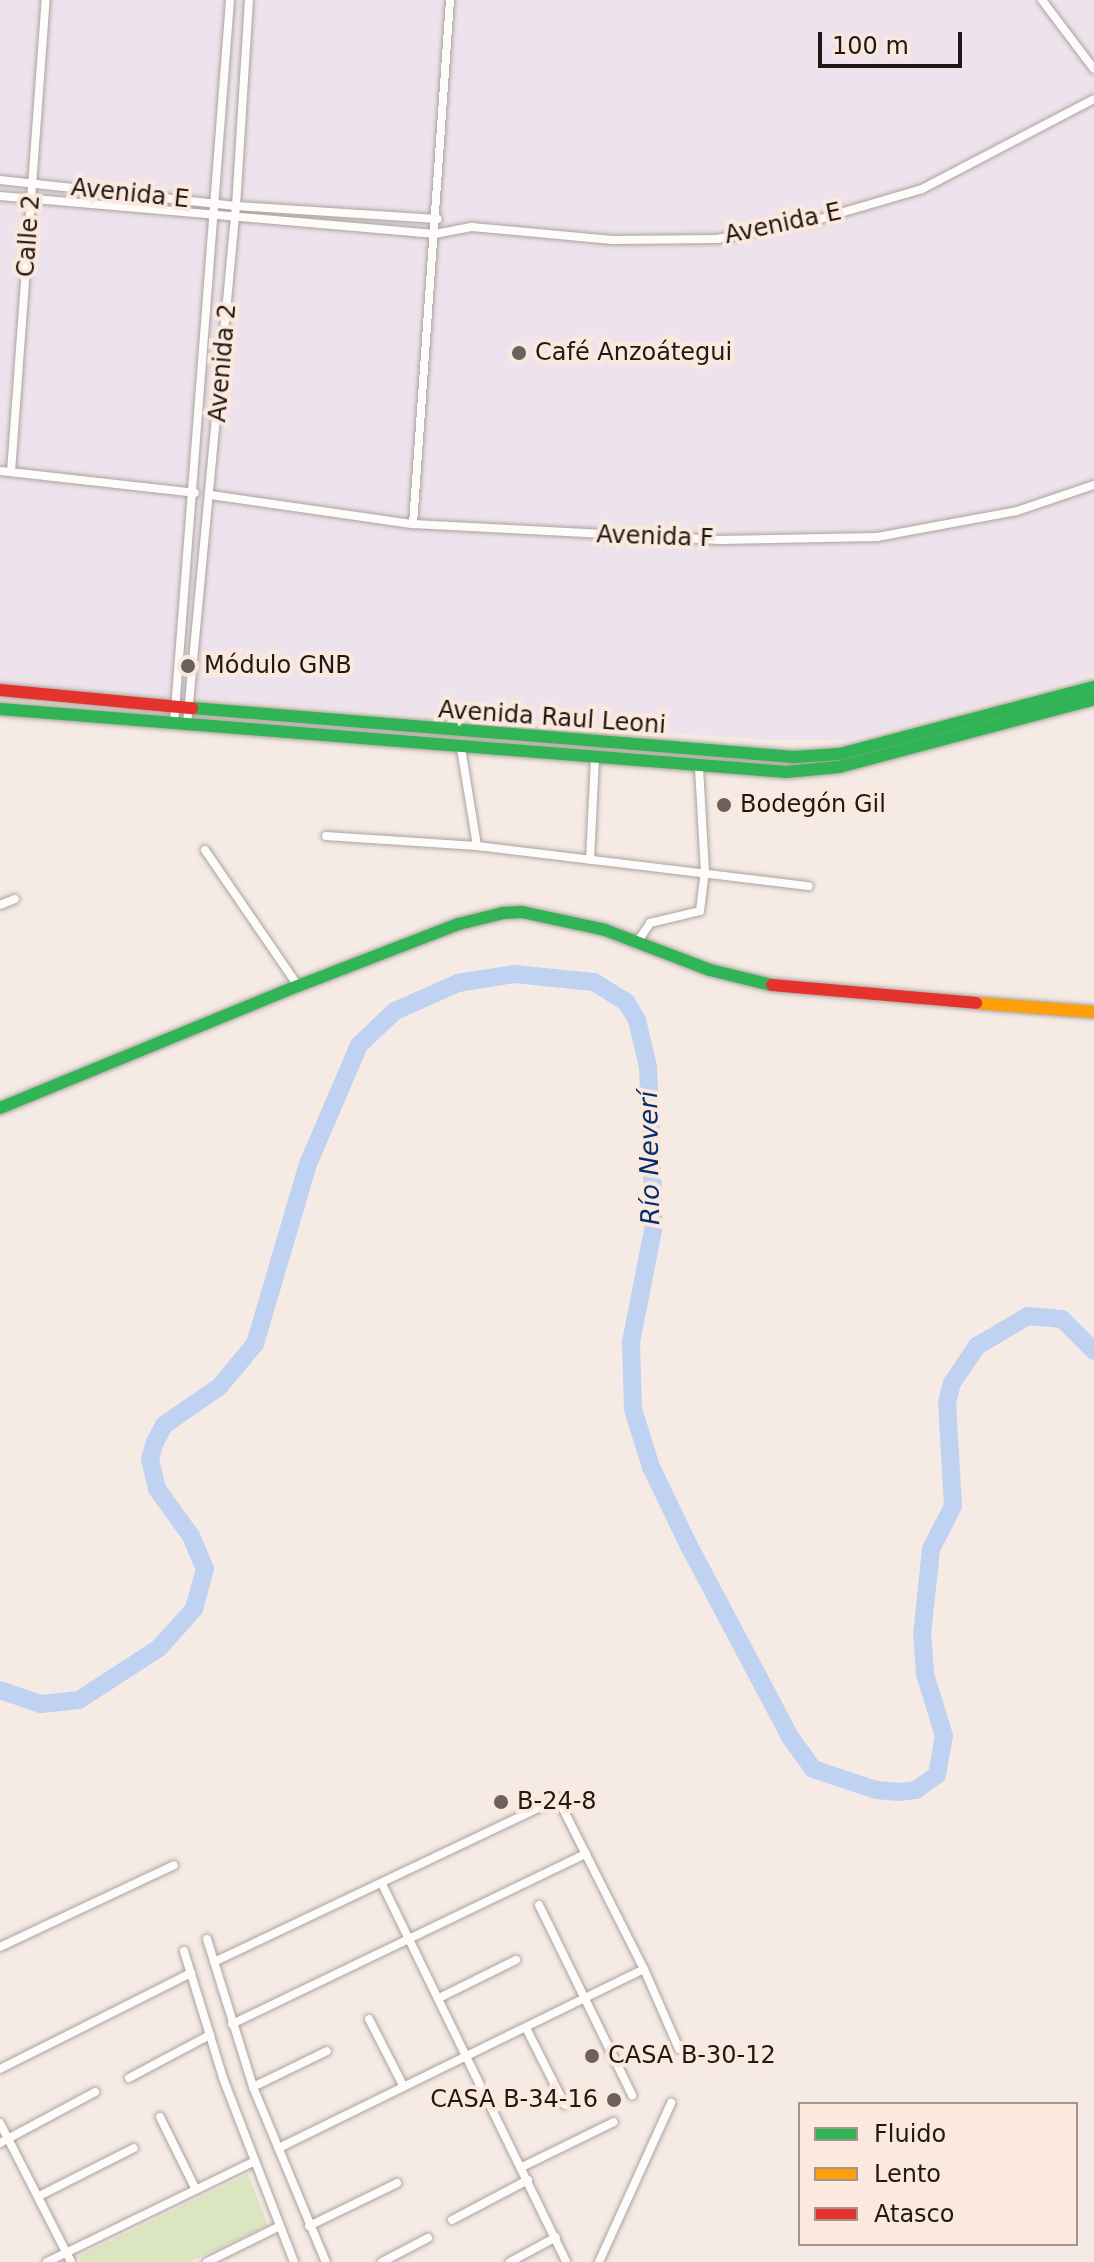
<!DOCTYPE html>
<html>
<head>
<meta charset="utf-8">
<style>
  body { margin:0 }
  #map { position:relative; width:1094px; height:2262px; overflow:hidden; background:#f5eae4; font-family:"DejaVu Sans",sans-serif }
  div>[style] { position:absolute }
  .industrial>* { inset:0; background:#eee3ec }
  .green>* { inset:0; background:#dbe6c1 }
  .river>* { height:18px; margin:-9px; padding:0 9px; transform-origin:9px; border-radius:9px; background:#bfd2f2 }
  .roads { filter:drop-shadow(0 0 2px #aba39e) drop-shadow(0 0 2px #aba39e) }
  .street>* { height:8px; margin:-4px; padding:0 4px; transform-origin:4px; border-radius:4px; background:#fefcfb }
  .fast>* { height:12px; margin:-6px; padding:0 6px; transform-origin:6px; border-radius:6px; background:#30b455 }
  .slow>* { height:12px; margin:-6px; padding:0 6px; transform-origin:6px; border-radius:6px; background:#ff9f0a }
  .jam>* { height:12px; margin:-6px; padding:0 6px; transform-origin:6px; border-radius:6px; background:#e5322d }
  .dots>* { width:22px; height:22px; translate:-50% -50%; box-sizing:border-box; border:4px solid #fce9dd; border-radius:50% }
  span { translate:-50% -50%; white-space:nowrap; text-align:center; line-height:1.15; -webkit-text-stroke:8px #fce9dd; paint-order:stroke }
  .street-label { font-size:24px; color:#1f1814 }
  .poi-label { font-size:24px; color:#1f1814 }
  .left { translate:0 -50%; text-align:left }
  .right { translate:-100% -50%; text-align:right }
  .water-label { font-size:26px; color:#012d71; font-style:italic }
  .legend { position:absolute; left:798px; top:2102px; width:280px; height:144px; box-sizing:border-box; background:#fce9dd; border:2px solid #a4958d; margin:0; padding:10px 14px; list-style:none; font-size:24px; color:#1f1814 }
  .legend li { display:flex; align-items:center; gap:16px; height:40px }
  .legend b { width:40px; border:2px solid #a4958d }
  .scale { position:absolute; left:818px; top:32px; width:144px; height:36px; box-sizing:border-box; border:4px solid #1f1814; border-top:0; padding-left:10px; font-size:24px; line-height:28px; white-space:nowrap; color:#1f1814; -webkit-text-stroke:6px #fce9dd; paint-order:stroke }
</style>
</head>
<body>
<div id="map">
  <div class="industrial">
    <div style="clip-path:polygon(0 0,1094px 0,1094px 675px,850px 740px,767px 740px,0 685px)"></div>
  </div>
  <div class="green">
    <div style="clip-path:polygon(248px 2174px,268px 2225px,190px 2262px,81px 2262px,79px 2256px)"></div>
  </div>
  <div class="river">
    <div style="left:0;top:1690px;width:43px;rotate:18.9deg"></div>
    <div style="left:41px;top:1704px;width:38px;rotate:-6deg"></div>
    <div style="left:79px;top:1700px;width:95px;rotate:-33deg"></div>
    <div style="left:159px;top:1648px;width:52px;rotate:-48.1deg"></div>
    <div style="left:194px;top:1609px;width:41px;rotate:-74.6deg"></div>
    <div style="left:205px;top:1569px;width:36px;rotate:-113deg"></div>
    <div style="left:191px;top:1536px;width:58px;rotate:-125.9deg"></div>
    <div style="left:157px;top:1489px;width:31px;rotate:-103deg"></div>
    <div style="left:150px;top:1459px;width:18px;rotate:-74deg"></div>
    <div style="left:155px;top:1442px;width:19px;rotate:-62deg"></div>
    <div style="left:164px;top:1425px;width:67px;rotate:-34.6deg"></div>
    <div style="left:219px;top:1387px;width:56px;rotate:-50.1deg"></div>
    <div style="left:255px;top:1344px;width:188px;rotate:-73.6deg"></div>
    <div style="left:308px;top:1164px;width:129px;rotate:-66.8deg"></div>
    <div style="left:359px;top:1045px;width:50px;rotate:-43.4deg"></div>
    <div style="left:395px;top:1011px;width:69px;rotate:-24deg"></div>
    <div style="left:458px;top:983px;width:57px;rotate:-9.1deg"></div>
    <div style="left:514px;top:974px;width:80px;rotate:5.7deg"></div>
    <div style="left:594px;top:982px;width:39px;rotate:32deg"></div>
    <div style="left:627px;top:1003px;width:20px;rotate:60deg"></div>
    <div style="left:637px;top:1020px;width:48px;rotate:76.8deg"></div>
    <div style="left:648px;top:1067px;width:158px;rotate:87.8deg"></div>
    <div style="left:654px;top:1225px;width:119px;rotate:101.1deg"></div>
    <div style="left:631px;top:1342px;width:67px;rotate:88.3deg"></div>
    <div style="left:633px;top:1409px;width:61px;rotate:72.8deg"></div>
    <div style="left:651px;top:1467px;width:85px;rotate:64.3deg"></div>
    <div style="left:688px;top:1544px;width:218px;rotate:62.1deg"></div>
    <div style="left:790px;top:1737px;width:39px;rotate:54deg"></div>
    <div style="left:813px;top:1769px;width:66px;rotate:18.4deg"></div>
    <div style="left:876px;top:1790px;width:23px;rotate:5deg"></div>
    <div style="left:899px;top:1792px;width:17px;rotate:-7deg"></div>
    <div style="left:916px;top:1790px;width:26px;rotate:-36deg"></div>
    <div style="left:937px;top:1775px;width:40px;rotate:-80deg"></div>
    <div style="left:944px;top:1736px;width:65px;rotate:-107deg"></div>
    <div style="left:925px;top:1674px;width:39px;rotate:-94deg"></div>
    <div style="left:922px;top:1635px;width:86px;rotate:-84deg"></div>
    <div style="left:931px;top:1549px;width:48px;rotate:-62.9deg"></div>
    <div style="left:953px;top:1506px;width:103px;rotate:-93.3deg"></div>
    <div style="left:947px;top:1403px;width:21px;rotate:-76deg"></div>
    <div style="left:952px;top:1383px;width:45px;rotate:-56deg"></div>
    <div style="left:977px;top:1346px;width:59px;rotate:-30.5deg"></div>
    <div style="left:1028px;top:1316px;width:34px;rotate:5deg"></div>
    <div style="left:1062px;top:1319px;width:45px;rotate:45deg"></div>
  </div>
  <div class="roads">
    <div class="street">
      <div style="left:1042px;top:0;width:86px;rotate:53deg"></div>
      <div style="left:0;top:180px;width:237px;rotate:6.3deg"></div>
      <div style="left:236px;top:206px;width:202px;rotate:3.7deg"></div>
      <div style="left:0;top:196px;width:437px;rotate:5deg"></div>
      <div style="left:435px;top:234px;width:38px;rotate:-11deg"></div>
      <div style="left:472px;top:227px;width:141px;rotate:5.3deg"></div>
      <div style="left:612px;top:240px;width:105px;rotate:-0.5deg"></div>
      <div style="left:717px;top:239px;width:105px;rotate:-11deg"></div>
      <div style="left:820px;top:219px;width:106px;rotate:-16.4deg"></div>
      <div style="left:922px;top:189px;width:194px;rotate:-27.6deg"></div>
      <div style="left:0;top:471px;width:196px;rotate:6.4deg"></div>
      <div style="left:11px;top:472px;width:473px;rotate:-85.8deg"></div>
      <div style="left:211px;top:495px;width:204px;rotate:8.2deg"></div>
      <div style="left:413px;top:524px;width:307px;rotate:3deg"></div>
      <div style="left:720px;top:540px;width:157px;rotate:-1.1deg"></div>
      <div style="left:877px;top:537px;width:142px;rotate:-10.5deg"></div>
      <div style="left:1017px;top:511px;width:81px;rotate:-18.7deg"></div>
      <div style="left:413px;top:524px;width:525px;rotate:-85.96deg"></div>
      <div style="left:174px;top:723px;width:725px;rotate:-85.57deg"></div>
      <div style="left:187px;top:724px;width:520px;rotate:-84.6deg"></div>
      <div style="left:236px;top:206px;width:206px;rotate:-86.4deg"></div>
      <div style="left:461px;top:748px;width:99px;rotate:80.7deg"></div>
      <div style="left:326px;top:836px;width:151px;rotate:3.8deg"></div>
      <div style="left:477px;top:846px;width:334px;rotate:6.9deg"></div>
      <div style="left:205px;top:850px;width:165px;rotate:55.6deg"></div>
      <div style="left:590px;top:860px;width:101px;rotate:-87.2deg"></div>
      <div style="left:0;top:905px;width:16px;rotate:-22deg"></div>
      <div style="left:636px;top:944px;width:25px;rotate:-56deg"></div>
      <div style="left:650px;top:923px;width:51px;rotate:-13.5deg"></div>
      <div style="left:700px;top:911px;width:39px;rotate:-83deg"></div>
      <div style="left:705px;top:872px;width:105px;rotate:-93.3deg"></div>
      <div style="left:383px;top:1886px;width:418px;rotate:64deg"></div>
      <div style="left:539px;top:1905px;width:212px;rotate:63.9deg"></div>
      <div style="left:207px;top:1939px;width:155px;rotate:72.7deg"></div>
      <div style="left:253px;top:2087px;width:190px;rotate:67.4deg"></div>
      <div style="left:0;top:1947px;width:192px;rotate:-25.2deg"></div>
      <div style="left:184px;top:1951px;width:133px;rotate:72.9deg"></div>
      <div style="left:223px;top:2078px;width:197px;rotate:68.9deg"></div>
      <div style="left:214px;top:1962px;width:381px;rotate:-25.4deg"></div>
      <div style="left:558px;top:1799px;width:191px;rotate:63.2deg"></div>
      <div style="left:644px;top:1969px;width:407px;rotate:153.9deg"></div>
      <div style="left:644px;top:1969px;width:87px;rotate:66.4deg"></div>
      <div style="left:439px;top:1998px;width:86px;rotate:-26.3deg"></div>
      <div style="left:369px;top:2019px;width:76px;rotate:62.8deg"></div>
      <div style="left:232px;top:2024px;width:393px;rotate:-25.7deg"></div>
      <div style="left:526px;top:2028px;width:86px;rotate:63.1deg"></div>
      <div style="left:0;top:2069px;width:214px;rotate:-26.7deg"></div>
      <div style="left:129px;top:2078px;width:92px;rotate:-28deg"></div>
      <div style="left:253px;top:2087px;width:82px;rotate:-25.9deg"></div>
      <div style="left:160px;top:2117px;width:81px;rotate:63.7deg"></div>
      <div style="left:0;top:2123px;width:156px;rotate:62.9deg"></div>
      <div style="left:0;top:2143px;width:108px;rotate:-28.2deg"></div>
      <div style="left:522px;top:2167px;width:102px;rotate:-26.1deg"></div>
      <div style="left:39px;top:2196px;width:106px;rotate:-26.8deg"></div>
      <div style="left:452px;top:2220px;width:86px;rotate:-27.8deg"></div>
      <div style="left:309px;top:2226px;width:98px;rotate:-26deg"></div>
      <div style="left:47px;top:2262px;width:231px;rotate:-25.9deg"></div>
      <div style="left:207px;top:2262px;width:79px;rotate:-26.2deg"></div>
      <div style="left:382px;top:2262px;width:52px;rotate:-27.6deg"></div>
      <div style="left:510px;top:2262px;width:52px;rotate:-28.5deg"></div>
      <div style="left:599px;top:2262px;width:175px;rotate:-65.6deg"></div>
    </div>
    <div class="fast">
      <div style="left:192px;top:708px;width:604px;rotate:4.65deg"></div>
      <div style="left:794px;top:757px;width:46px;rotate:-3.7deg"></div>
      <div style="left:840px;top:754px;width:263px;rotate:-14.8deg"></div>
      <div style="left:0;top:709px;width:789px;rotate:4.58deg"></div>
      <div style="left:786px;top:772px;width:53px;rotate:-5.4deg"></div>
      <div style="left:839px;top:767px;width:264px;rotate:-14.9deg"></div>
      <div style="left:0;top:1108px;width:322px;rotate:-22.3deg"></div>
      <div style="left:298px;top:986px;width:173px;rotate:-21.1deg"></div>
      <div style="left:459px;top:924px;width:45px;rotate:-14deg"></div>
      <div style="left:503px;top:913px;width:19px;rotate:-3deg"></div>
      <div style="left:522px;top:912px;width:85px;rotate:12.2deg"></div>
      <div style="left:605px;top:930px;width:112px;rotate:20.9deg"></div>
      <div style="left:710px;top:970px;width:64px;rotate:13.6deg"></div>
    </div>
    <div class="slow">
      <div style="left:976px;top:1003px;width:118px;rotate:4.4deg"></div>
    </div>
    <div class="jam">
      <div style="left:0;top:690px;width:193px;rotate:5.4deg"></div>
      <div style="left:772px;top:985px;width:205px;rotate:5deg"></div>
    </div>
  </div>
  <div class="dots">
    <div style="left:519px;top:353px;background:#6a625d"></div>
    <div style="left:188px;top:666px;background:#6a625d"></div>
    <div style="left:724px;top:805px;background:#6a625d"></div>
    <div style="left:501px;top:1802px;background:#6a625d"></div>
    <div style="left:592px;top:2056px;background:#6a625d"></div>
    <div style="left:614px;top:2100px;background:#6a625d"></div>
  </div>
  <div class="street-label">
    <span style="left:130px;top:194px;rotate:6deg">Avenida E</span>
    <span style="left:783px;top:224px;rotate:-12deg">Avenida E</span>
    <span style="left:29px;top:236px;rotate:-86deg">Calle 2</span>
    <span style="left:223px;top:363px;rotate:-85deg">Avenida 2</span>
    <span style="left:655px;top:537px;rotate:2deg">Avenida F</span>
    <span style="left:552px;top:718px;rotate:4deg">Avenida Raul Leoni</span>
  </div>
  <div class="poi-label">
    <span class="left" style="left:535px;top:353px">Café Anzoátegui</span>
    <span class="left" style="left:204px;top:666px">Módulo GNB</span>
    <span class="left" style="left:740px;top:805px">Bodegón Gil</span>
    <span class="left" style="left:517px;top:1802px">B-24-8</span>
    <span class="left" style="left:608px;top:2056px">CASA B-30-12</span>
    <span class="right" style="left:598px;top:2100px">CASA B-34-16</span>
  </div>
  <div class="water-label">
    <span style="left:650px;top:1158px;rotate:-91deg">Río Neverí</span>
  </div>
  <ul class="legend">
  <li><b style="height:10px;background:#30b455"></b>Fluido</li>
  <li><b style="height:10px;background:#ff9f0a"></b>Lento</li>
  <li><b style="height:10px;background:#e5322d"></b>Atasco</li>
  </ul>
  <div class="scale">100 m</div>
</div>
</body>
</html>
